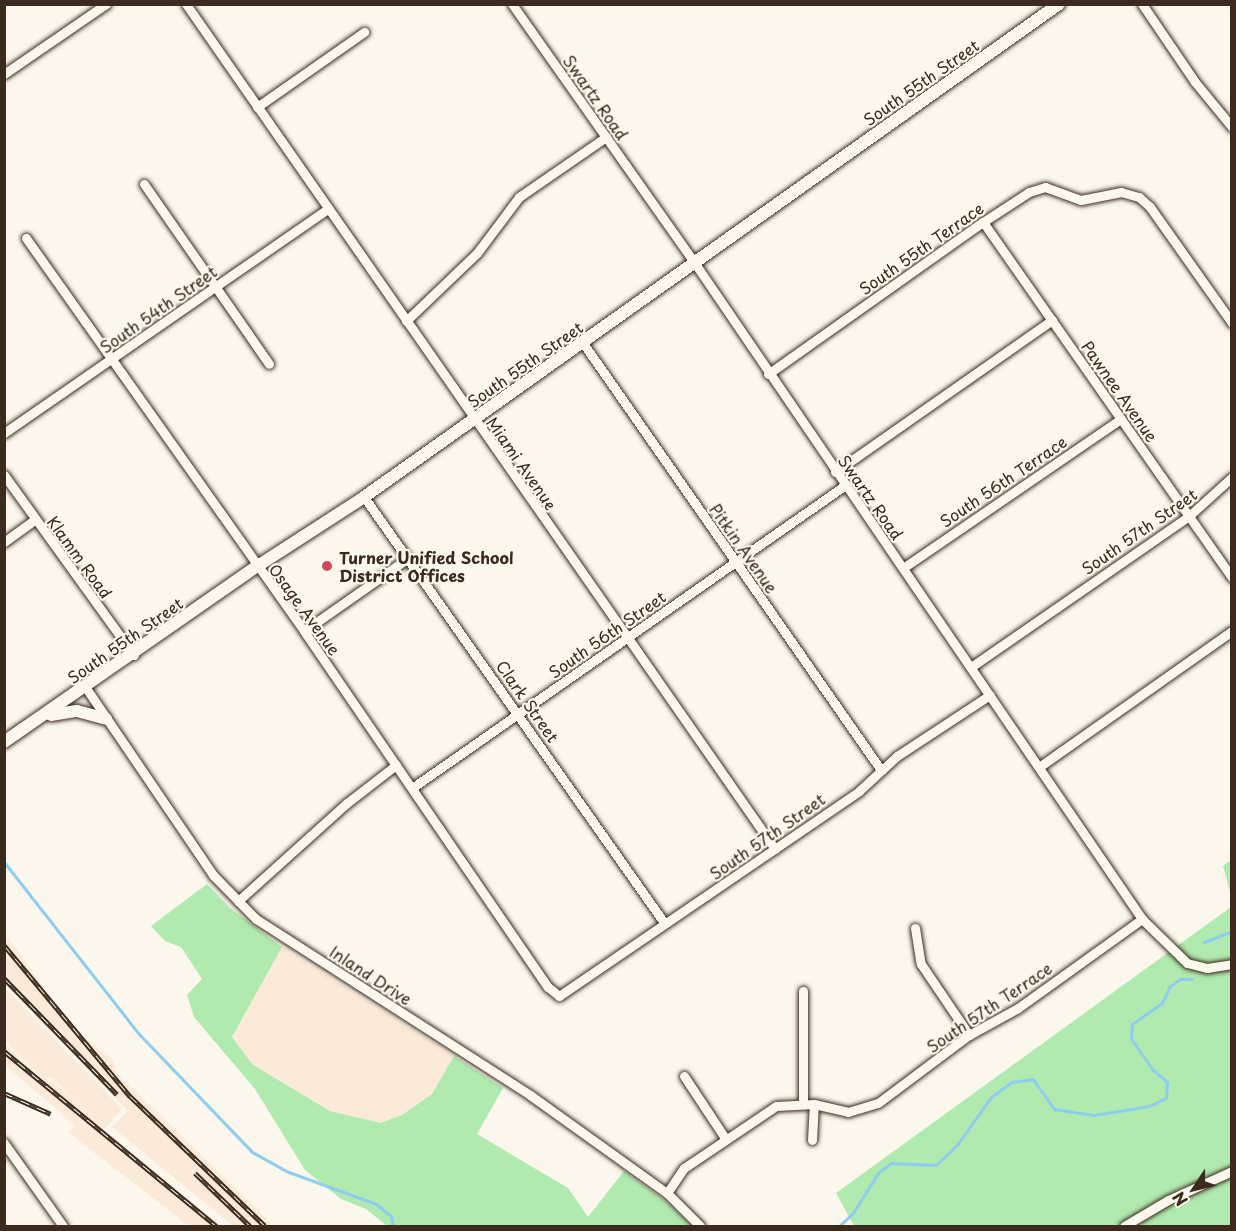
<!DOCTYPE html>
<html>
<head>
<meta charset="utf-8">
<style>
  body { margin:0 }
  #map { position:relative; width:1236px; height:1231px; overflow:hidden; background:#fbf7ec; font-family:"Playpen Sans",sans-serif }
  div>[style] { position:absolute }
  .built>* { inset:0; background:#faead7 }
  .green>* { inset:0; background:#b0eaaf }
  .stream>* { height:3px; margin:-1.5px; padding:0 1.5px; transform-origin:1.5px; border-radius:1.5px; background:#8fcdf0 }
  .roads { filter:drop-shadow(0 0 2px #3b2a1e) drop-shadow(0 0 2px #3b2a1e) }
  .minor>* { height:9px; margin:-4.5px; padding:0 4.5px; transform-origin:4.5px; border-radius:4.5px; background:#fbf7ec }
  .major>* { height:12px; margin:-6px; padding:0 6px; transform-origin:6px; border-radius:6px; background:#fbf7ec }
  .rail>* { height:5px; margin-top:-2.5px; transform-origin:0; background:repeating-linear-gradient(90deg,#fbf7ec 0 9px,#3b2a1e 0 18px); box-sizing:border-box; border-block:2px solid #3b2a1e }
  .dots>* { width:16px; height:16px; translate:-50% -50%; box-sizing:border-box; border:3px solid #fbf7ec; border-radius:50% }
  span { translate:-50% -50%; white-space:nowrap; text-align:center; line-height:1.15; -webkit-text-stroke:4.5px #fbf7ec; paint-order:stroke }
  .street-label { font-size:16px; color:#3b2a1e }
  .poi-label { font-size:16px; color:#3b2a1e; font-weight:700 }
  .left { translate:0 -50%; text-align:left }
  .frame { position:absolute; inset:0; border:6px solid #3b2a1e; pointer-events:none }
  .north { position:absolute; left:1164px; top:1159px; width:60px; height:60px; -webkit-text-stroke:4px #fbf7ec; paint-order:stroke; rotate:235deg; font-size:16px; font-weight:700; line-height:24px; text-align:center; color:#3b2a1e }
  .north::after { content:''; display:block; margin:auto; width:21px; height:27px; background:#3b2a1e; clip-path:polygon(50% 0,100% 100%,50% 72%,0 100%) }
</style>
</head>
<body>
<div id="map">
  <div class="built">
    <div style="clip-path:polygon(8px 937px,56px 1005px,84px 1037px,113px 1061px,116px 1072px,274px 1226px,233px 1226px,112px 1127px,128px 1111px,5px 984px,5px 940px)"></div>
    <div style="clip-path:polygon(282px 947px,454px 1056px,432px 1094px,402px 1115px,381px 1123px,330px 1111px,253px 1065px,232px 1038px)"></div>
    <div style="clip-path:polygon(5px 988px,122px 1109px,104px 1130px,221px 1226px,189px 1226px,69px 1133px,75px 1125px,5px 1065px,5px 1044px,46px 1084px,52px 1080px,101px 1127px,50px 1076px,45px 1081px,5px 1041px)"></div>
  </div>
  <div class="green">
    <div style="clip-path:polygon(1231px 860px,1231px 895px,1223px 866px)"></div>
    <div style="clip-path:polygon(207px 884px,230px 908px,282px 947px,232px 1037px,253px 1065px,330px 1111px,381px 1123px,402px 1115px,432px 1094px,454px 1056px,503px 1088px,477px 1134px,568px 1188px,588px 1217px,624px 1171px,663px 1199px,692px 1226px,387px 1226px,366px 1209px,341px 1199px,305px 1170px,255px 1089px,194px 1017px,187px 995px,202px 979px,181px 947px,165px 941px,151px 926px)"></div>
    <div style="clip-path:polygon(1231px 907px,1231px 1226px,854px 1226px,836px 1193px)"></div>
  </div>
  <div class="stream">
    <div style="left:4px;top:862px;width:219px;rotate:51.9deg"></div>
    <div style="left:139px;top:1034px;width:163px;rotate:46.2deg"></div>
    <div style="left:252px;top:1152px;width:39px;rotate:29deg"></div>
    <div style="left:286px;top:1171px;width:96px;rotate:20.1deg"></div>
    <div style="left:376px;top:1204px;width:19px;rotate:39deg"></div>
    <div style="left:391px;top:1216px;width:10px;rotate:79deg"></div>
    <div style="left:1204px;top:942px;width:30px;rotate:-21deg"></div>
    <div style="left:817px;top:1226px;width:22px"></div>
    <div style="left:839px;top:1226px;width:19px;rotate:-43deg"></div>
    <div style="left:853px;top:1213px;width:47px;rotate:-58deg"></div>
    <div style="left:878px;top:1173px;width:16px;rotate:-38deg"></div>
    <div style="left:891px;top:1163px;width:45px;rotate:2.5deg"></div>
    <div style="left:936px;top:1165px;width:29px;rotate:-44deg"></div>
    <div style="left:957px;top:1145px;width:59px;rotate:-54.7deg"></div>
    <div style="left:991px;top:1097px;width:26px;rotate:-36deg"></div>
    <div style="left:1012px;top:1082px;width:21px;rotate:-8deg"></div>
    <div style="left:1033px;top:1079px;width:37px;rotate:55deg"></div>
    <div style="left:1054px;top:1109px;width:40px;rotate:8.5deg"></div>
    <div style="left:1094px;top:1115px;width:56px;rotate:-9.3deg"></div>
    <div style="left:1149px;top:1106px;width:19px;rotate:-25deg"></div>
    <div style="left:1166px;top:1098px;width:16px;rotate:-86deg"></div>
    <div style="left:1167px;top:1082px;width:18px;rotate:-139deg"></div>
    <div style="left:1153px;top:1070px;width:39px;rotate:-125deg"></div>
    <div style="left:1131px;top:1038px;width:14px;rotate:-86deg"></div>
    <div style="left:1132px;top:1024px;width:37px;rotate:-35deg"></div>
    <div style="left:1162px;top:1003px;width:19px;rotate:-65deg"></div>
    <div style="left:1170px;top:986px;width:12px;rotate:-35deg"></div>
    <div style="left:1180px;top:979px;width:12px"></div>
  </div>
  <div class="roads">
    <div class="minor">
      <div style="left:186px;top:4px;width:1030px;rotate:55.12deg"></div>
      <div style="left:512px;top:4px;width:316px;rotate:54.8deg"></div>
      <div style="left:694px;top:262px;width:795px;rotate:55.71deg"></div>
      <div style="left:1142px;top:919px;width:63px;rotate:44.4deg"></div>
      <div style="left:1187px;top:963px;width:21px;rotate:14deg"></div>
      <div style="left:1207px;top:968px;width:25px;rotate:-9deg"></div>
      <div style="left:1142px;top:4px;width:94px;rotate:55.8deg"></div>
      <div style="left:1195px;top:82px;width:58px;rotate:50.6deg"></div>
      <div style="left:4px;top:74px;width:124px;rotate:-34.5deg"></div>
      <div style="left:257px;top:107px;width:131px;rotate:-35deg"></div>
      <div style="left:144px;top:184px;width:219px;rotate:55.2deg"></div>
      <div style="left:983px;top:222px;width:434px;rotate:55deg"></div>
      <div style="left:26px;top:238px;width:485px;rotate:54.7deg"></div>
      <div style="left:306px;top:634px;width:428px;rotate:55.6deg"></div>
      <div style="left:548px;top:987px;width:14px;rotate:39deg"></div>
      <div style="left:559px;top:996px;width:363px;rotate:-34.3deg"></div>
      <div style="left:859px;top:791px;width:52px;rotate:-42.6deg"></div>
      <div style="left:897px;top:756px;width:111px;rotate:-33.3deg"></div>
      <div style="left:406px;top:321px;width:98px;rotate:-43.8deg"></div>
      <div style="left:477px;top:253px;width:70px;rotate:-53.1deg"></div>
      <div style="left:519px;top:197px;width:106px;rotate:-34.6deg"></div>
      <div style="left:583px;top:343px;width:521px;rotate:55.09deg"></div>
      <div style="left:768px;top:374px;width:263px;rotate:-35.3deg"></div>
      <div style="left:983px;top:222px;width:55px;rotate:-33.1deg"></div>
      <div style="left:1029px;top:192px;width:17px;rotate:-17deg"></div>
      <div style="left:1045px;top:187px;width:38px;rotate:20deg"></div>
      <div style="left:1081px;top:200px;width:41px;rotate:-11.3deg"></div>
      <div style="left:1121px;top:192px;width:19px;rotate:16deg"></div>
      <div style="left:1139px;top:197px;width:15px;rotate:42deg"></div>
      <div style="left:1150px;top:207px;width:142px;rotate:54.7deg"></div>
      <div style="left:4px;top:433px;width:394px;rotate:-34.7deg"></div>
      <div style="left:835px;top:472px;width:265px;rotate:-35deg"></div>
      <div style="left:4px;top:475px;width:222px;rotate:54.2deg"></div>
      <div style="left:364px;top:497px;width:522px;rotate:54.82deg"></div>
      <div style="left:4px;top:542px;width:37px;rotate:-36deg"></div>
      <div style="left:903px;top:568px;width:264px;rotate:-34.4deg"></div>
      <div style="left:304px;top:631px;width:127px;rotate:-35.1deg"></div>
      <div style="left:971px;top:667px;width:265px;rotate:-34.7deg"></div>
      <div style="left:1189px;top:516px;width:58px;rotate:-42.2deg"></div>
      <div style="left:86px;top:688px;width:226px;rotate:55.8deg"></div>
      <div style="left:213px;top:875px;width:62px;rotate:45.7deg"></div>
      <div style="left:256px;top:919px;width:326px;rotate:32.7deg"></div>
      <div style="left:530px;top:1095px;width:168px;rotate:35.6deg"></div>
      <div style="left:667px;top:1193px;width:47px;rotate:45deg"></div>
      <div style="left:1039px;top:767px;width:236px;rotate:-35.2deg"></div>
      <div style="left:412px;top:788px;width:527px;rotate:-34.96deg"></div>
      <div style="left:238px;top:901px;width:147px;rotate:-42deg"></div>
      <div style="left:347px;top:803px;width:62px;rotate:-37.8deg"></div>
      <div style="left:915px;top:928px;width:36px;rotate:81deg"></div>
      <div style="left:921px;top:964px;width:86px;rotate:55.9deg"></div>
      <div style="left:684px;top:1076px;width:74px;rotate:56.5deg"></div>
      <div style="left:803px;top:1104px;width:113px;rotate:-90deg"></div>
      <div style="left:812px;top:1140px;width:36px;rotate:-87deg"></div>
      <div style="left:4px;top:1143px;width:102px;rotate:54.6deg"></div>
      <div style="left:667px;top:1193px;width:30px;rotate:-56deg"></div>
      <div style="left:684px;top:1168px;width:111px;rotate:-34deg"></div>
      <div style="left:776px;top:1106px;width:38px;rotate:-3deg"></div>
      <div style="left:814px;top:1104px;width:35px;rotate:13deg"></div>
      <div style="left:848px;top:1112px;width:31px;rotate:-17deg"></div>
      <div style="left:878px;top:1103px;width:114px;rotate:-36.8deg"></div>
      <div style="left:969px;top:1035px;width:56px;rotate:-28.9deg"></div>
      <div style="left:1018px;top:1008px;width:153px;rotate:-35.7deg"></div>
      <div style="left:1124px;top:1226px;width:51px;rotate:-30.6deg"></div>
      <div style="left:1168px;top:1200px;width:70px;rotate:-24.4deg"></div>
    </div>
    <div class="major">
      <div style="left:51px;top:715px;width:26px;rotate:-9deg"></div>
      <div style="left:77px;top:711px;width:30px;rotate:15deg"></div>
      <div style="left:4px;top:742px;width:307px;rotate:-34.8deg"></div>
      <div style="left:256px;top:567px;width:129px;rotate:-32.9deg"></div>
      <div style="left:364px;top:497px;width:852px;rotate:-35.35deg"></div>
    </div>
  </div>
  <div class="rail">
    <div style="left:4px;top:945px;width:197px;rotate:50.2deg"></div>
    <div style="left:130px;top:1096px;width:187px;rotate:43.9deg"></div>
    <div style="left:4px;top:978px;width:162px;rotate:45.8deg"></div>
    <div style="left:4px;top:1051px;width:275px;rotate:39.5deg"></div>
    <div style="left:4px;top:1093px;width:51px;rotate:24.1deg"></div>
    <div style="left:195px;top:1173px;width:76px;rotate:43.9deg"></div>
  </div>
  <div class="dots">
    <div style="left:327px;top:566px;background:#d1495b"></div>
  </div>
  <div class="street-label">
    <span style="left:921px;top:82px;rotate:-35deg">South 55th Street</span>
    <span style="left:596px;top:97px;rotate:55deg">Swartz Road</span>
    <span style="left:921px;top:248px;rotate:-35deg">South 55th Terrace</span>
    <span style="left:158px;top:309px;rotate:-35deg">South 54th Street</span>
    <span style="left:525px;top:364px;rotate:-35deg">South 55th Street</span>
    <span style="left:1120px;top:391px;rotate:55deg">Pawnee Avenue</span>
    <span style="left:522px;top:463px;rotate:55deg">Miami Avenue</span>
    <span style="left:1003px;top:481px;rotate:-34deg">South 56th Terrace</span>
    <span style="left:871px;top:497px;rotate:55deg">Swartz Road</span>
    <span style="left:1139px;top:531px;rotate:-35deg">South 57th Street</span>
    <span style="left:744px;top:548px;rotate:55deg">Pitkin Avenue</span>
    <span style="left:80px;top:557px;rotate:54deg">Klamm Road</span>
    <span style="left:305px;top:609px;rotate:54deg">Osage Avenue</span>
    <span style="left:607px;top:634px;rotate:-35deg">South 56th Street</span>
    <span style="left:125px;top:640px;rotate:-35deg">South 55th Street</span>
    <span style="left:528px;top:701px;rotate:55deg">Clark Street</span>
    <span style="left:767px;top:836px;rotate:-35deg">South 57th Street</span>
    <span style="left:371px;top:975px;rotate:33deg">Inland Drive</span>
    <span style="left:989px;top:1007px;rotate:-34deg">South 57th Terrace</span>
  </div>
  <div class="poi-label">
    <span class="left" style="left:339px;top:566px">Turner Unified School<br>District Offices</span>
  </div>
  <div class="frame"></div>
  <div class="north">N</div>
</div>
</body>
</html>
